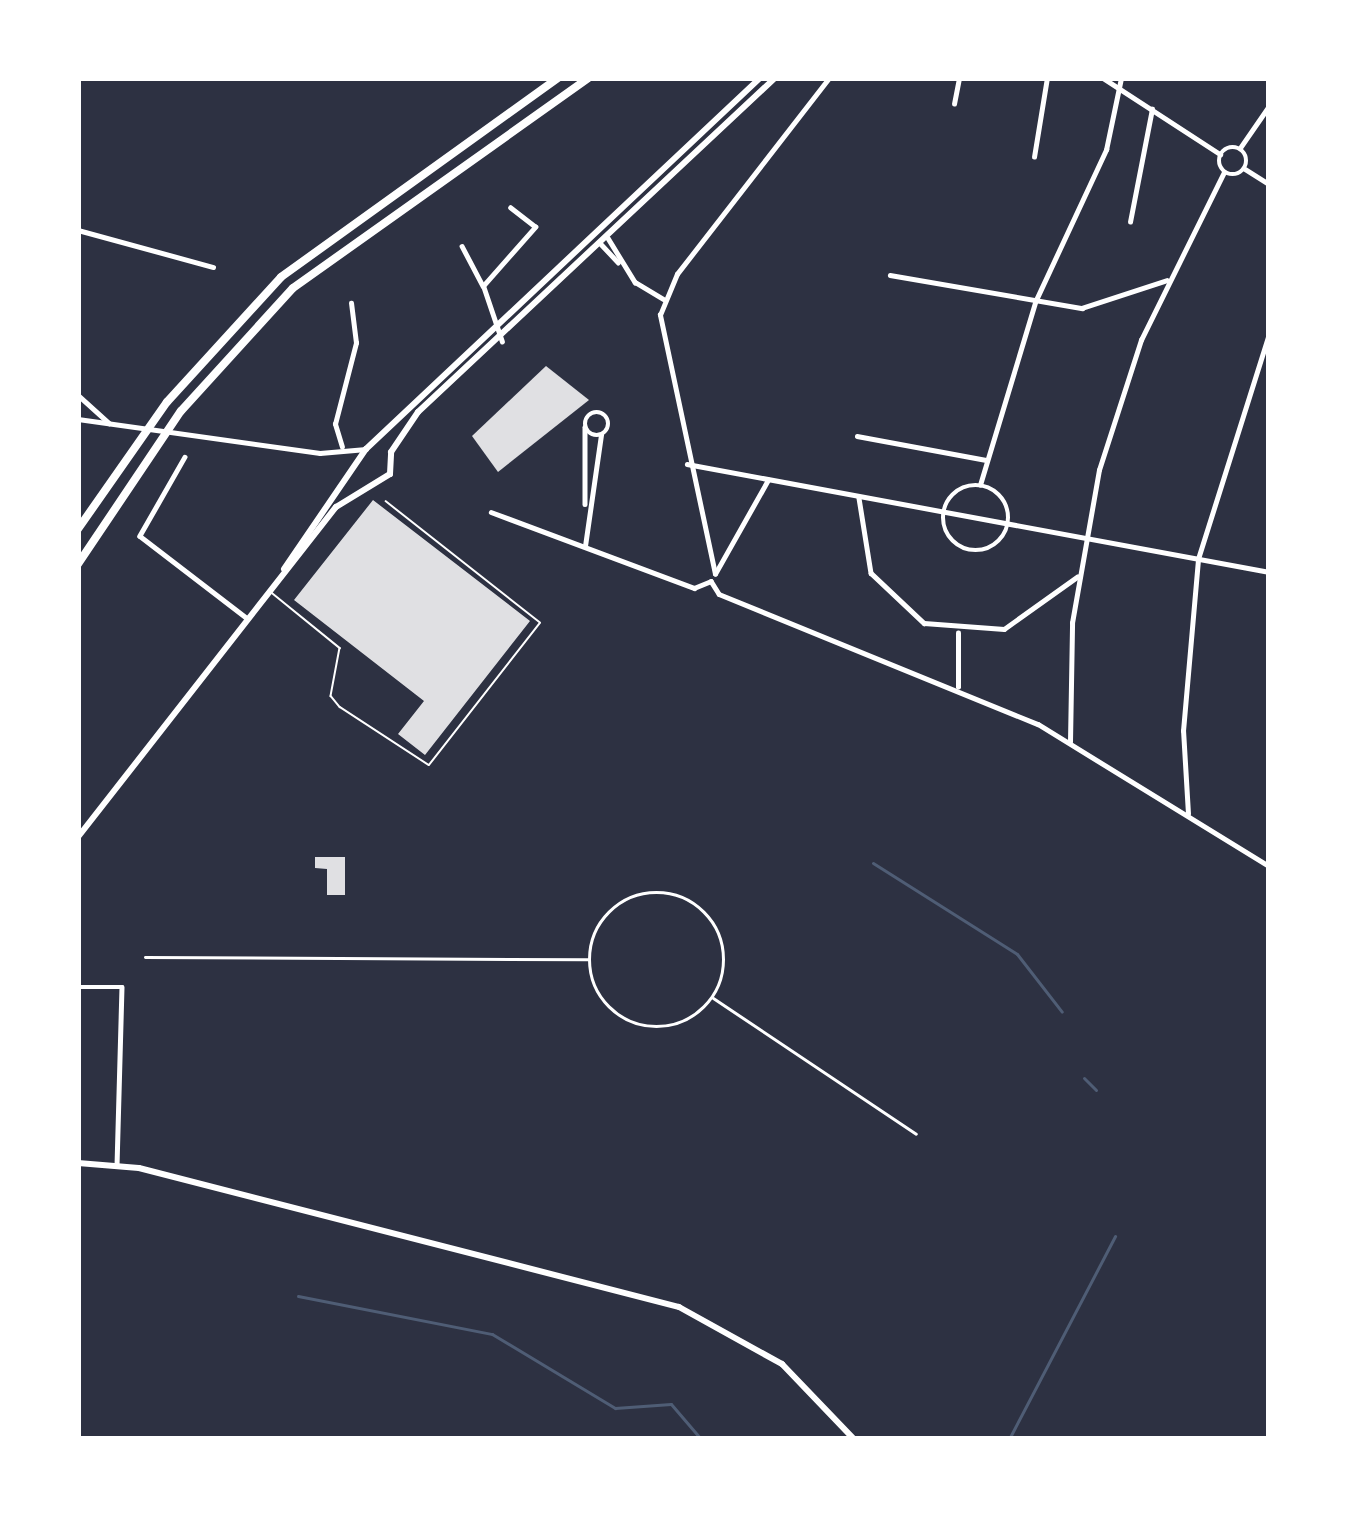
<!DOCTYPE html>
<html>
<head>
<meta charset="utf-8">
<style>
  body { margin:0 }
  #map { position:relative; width:1347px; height:1517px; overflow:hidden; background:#2d3142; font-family:Overpass,sans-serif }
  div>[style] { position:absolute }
  .stream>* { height:3px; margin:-1.5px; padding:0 1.5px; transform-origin:1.5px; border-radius:1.5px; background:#4f5d75 }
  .building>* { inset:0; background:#e0e0e3 }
  .service>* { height:1.5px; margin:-0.75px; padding:0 0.75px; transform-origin:0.75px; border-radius:0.75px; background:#fff }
  .pedestrian>* { height:3px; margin:-1.5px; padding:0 1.5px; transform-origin:1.5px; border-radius:1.5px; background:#fff }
  .pedestrian>.ring { margin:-1.5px; padding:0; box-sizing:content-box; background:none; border:3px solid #fff; border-radius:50% }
  .minor>* { height:4.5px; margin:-2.25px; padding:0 2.25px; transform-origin:2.25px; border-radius:2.25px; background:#fff }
  .minor>.ring { margin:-2.25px; padding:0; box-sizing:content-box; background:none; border:4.5px solid #fff; border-radius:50% }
  .secondary>* { height:6px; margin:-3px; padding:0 3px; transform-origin:3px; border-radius:3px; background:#fff }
  .primary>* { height:6px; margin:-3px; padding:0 3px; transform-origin:3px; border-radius:3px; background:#fff }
  .motorway>* { height:8px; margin:-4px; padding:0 4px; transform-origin:4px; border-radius:4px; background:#fff }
  span { translate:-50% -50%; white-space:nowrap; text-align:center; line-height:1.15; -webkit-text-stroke:9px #fff; paint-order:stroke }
  .frame { position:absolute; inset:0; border:81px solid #fff; pointer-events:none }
</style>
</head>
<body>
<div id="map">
  <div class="stream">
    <div style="left:873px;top:863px;width:170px;rotate:32.3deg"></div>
    <div style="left:1017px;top:954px;width:73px;rotate:52.2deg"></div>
    <div style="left:1084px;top:1078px;width:17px;rotate:45deg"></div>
    <div style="left:298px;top:1296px;width:198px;rotate:11.1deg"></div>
    <div style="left:492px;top:1334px;width:144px;rotate:31deg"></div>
    <div style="left:615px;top:1408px;width:56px;rotate:-4.1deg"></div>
    <div style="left:671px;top:1404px;width:46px;rotate:49.4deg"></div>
    <div style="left:1009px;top:1439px;width:229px;rotate:-62.4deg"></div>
  </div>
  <div class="building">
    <div style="clip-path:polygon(546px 366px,589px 400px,498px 472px,472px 436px)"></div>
    <div style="clip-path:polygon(373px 500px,530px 621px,425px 755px,398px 734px,424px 701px,294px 600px)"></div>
    <div style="clip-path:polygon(315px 857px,345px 857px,345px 895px,327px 895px,327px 869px,315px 868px)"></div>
  </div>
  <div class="service">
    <div style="left:271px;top:592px;width:89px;rotate:39.1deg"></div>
    <div style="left:340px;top:648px;width:49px;rotate:100.6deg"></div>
    <div style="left:331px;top:696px;width:14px;rotate:51deg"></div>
    <div style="left:340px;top:707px;width:106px;rotate:33.1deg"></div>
    <div style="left:429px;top:765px;width:180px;rotate:-52deg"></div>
    <div style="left:540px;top:623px;width:196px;rotate:-141.8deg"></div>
  </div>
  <div class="pedestrian">
    <div class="ring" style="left:589px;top:892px;width:131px;height:131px"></div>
    <div style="left:145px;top:957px;width:443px;rotate:0.3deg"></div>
    <div style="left:713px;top:998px;width:244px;rotate:33.8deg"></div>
  </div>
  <div class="minor">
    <div style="left:1103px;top:78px;width:140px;rotate:33deg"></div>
    <div style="left:954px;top:104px;width:26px;rotate:-79deg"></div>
    <div class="ring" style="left:1219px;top:147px;width:23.5px;height:23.5px"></div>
    <div style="left:1240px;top:148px;width:51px;rotate:-55.4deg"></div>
    <div style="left:1034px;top:157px;width:80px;rotate:-80.7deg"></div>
    <div style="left:1245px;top:169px;width:28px;rotate:32deg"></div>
    <div style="left:1130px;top:222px;width:115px;rotate:-79deg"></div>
    <div style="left:78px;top:230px;width:140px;rotate:15.3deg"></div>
    <div style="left:608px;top:238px;width:52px;rotate:58.5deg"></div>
    <div style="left:635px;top:282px;width:33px;rotate:31deg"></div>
    <div style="left:601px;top:244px;width:25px;rotate:47deg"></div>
    <div style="left:462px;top:246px;width:45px;rotate:62.3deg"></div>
    <div style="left:890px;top:275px;width:195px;rotate:9.8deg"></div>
    <div style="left:1082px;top:308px;width:89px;rotate:-18.2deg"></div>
    <div style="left:502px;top:342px;width:59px;rotate:-108.7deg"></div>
    <div style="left:483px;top:286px;width:79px;rotate:-48.6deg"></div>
    <div style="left:535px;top:227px;width:31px;rotate:-142deg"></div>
    <div style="left:78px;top:395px;width:42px;rotate:42.1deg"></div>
    <div class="ring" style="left:585px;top:412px;width:19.5px;height:19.5px"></div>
    <div style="left:78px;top:419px;width:244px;rotate:8deg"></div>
    <div style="left:320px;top:453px;width:46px;rotate:-5deg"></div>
    <div style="left:585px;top:427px;width:77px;rotate:90deg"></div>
    <div style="left:857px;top:436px;width:131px;rotate:10.5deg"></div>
    <div style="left:342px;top:447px;width:24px;rotate:-107deg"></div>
    <div style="left:335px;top:424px;width:84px;rotate:-75.5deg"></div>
    <div style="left:356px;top:343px;width:40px;rotate:-97.1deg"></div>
    <div style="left:185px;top:457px;width:91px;rotate:119.7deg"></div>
    <div style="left:140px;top:536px;width:135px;rotate:37.5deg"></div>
    <div style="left:687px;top:464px;width:592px;rotate:10.51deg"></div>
    <div class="ring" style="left:943px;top:485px;width:61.5px;height:61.5px"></div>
    <div style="left:980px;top:485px;width:193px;rotate:-73.2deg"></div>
    <div style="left:1036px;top:300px;width:166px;rotate:-65deg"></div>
    <div style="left:1106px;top:150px;width:74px;rotate:-78.2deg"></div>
    <div style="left:859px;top:498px;width:76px;rotate:80.9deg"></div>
    <div style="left:871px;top:573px;width:73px;rotate:43.3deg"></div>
    <div style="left:924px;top:623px;width:80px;rotate:4.3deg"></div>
    <div style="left:1004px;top:629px;width:90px;rotate:-35.5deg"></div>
    <div style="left:491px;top:512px;width:217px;rotate:20.5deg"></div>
    <div style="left:694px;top:588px;width:18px;rotate:-22deg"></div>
    <div style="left:585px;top:546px;width:112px;rotate:-81.8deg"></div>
    <div style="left:715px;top:574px;width:265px;rotate:-102deg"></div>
    <div style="left:660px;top:315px;width:44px;rotate:-67.5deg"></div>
    <div style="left:677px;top:274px;width:248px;rotate:-52.2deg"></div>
    <div style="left:715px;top:574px;width:108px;rotate:-60.6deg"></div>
    <div style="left:711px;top:581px;width:15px;rotate:58deg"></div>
    <div style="left:719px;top:594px;width:344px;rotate:22.2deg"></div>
    <div style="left:1038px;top:724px;width:271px;rotate:31.6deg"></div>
    <div style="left:958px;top:687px;width:54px;rotate:-90deg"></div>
    <div style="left:1070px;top:742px;width:119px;rotate:-89deg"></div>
    <div style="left:1072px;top:623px;width:155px;rotate:-80deg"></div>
    <div style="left:1099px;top:470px;width:137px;rotate:-72.1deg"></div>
    <div style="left:1141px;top:340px;width:187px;rotate:-63.7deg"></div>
    <div style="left:1188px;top:814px;width:83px;rotate:-93.4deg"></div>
    <div style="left:1183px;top:731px;width:173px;rotate:-85deg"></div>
    <div style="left:1198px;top:559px;width:236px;rotate:-72.5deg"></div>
    <div style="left:78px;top:987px;width:44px"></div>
    <div style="left:122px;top:987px;width:178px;rotate:91.6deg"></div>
  </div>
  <div class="secondary">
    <div style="left:78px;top:1163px;width:61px;rotate:4.7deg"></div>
    <div style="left:139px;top:1168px;width:558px;rotate:14.43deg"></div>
    <div style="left:679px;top:1307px;width:118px;rotate:29deg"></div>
    <div style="left:782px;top:1364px;width:104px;rotate:46.2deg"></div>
  </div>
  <div class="primary">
    <div style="left:391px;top:452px;width:48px;rotate:-56deg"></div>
    <div style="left:418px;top:412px;width:489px;rotate:-43.1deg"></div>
    <div style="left:284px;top:569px;width:145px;rotate:-55.7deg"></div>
    <div style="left:366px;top:449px;width:541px;rotate:-43.28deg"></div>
    <div style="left:78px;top:837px;width:419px;rotate:-52deg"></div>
    <div style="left:336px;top:507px;width:63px;rotate:-31.4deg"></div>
    <div style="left:390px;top:474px;width:22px;rotate:-87deg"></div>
  </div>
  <div class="motorway">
    <div style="left:78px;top:529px;width:155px;rotate:-55deg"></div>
    <div style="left:167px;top:402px;width:169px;rotate:-47.6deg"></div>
    <div style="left:281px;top:277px;width:341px;rotate:-35.7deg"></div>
    <div style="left:78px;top:564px;width:184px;rotate:-56.1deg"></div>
    <div style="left:181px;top:411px;width:166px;rotate:-47.7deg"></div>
    <div style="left:293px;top:288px;width:362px;rotate:-35.4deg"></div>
  </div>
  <div class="frame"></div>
</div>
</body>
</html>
